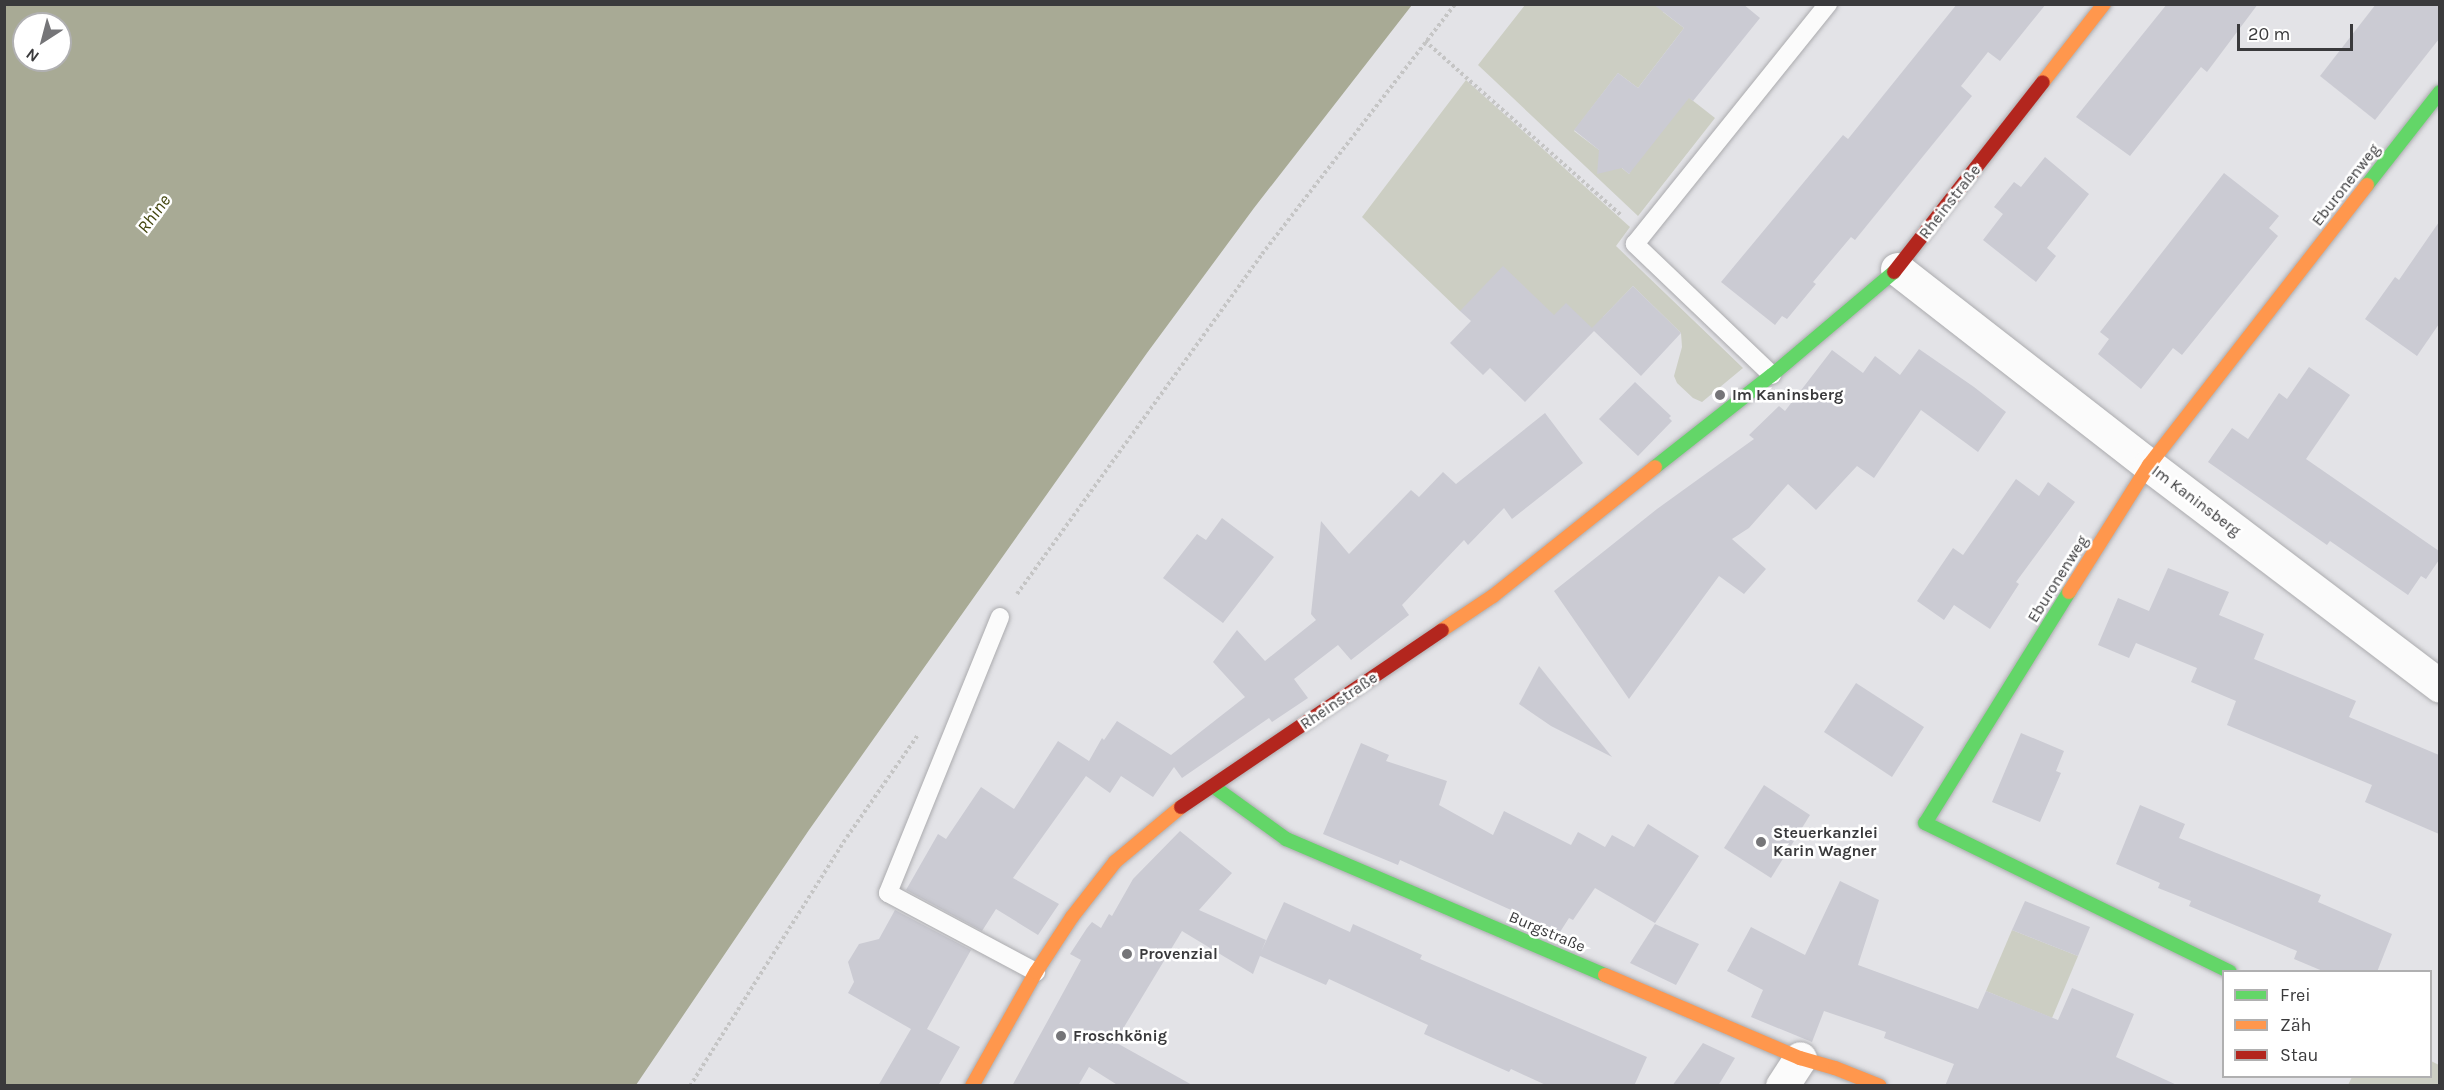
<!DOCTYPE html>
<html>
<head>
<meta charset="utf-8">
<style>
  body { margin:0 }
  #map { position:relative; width:2444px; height:1090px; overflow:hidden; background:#e3e3e7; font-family:Karla,sans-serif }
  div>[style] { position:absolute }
  .green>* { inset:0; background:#cccec3 }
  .water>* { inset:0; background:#a8aa95 }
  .building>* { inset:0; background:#cbcbd3 }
  .path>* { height:4px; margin-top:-2px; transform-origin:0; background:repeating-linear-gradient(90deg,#c5c5c5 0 3px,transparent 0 6px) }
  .roads { filter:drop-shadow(0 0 2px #ababae) drop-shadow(0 0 2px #ababae) }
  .lane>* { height:18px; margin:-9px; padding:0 9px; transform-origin:9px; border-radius:9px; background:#fbfbfb }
  .street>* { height:33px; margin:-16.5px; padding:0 16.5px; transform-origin:16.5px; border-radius:16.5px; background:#fbfbfb }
  .fast>* { height:14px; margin:-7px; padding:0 7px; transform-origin:7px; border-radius:7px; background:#63d668 }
  .slow>* { height:14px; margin:-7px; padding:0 7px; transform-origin:7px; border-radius:7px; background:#ff974d }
  .jam>* { height:14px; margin:-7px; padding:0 7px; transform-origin:7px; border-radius:7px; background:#b3261e }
  .dots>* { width:16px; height:16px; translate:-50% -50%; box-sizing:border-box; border:3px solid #fff; border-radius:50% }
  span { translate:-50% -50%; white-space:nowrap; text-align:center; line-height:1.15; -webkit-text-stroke:5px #fff; paint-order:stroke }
  .street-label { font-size:16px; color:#3a3a3c }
  .poi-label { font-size:16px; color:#3a3a3c; font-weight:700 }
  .left { translate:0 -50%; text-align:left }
  .water-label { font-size:18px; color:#43460e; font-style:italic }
  .frame { position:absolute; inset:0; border:6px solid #3a3a3c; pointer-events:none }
  .legend { position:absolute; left:2222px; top:970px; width:210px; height:108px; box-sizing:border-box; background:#fff; border:2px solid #b0b0b1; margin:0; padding:8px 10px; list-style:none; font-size:18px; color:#3a3a3c }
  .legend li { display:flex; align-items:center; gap:12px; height:30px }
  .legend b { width:30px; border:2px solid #b0b0b1 }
  .north { position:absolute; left:12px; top:12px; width:60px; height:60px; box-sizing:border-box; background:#fff; border:2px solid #b0b0b1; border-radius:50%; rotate:216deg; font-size:16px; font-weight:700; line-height:24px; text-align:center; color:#3a3a3c }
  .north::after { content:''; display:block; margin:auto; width:21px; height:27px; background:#757578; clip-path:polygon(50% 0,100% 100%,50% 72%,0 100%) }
  .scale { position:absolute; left:2237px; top:24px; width:116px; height:27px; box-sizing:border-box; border:3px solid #3a3a3c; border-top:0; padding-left:8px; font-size:18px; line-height:21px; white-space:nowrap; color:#3a3a3c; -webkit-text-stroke:4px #fff; paint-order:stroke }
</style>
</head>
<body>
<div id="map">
  <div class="green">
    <div style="clip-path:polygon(1525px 5px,1669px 5px,1663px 12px,1684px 28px,1638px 88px,1618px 73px,1574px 131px,1603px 153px,1599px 166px,1617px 164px,1629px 174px,1678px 89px,1715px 118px,1638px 216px,1478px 65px)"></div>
    <div style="clip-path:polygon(1466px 80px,1630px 227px,1616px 246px,1743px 368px,1702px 402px,1693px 398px,1677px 383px,1674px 376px,1682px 347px,1681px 333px,1633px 286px,1603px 317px,1623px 336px,1594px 330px,1554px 315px,1460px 311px,1362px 217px)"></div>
    <div style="clip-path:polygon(2012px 930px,2078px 956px,2052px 1018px,1986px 991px)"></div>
    <div style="clip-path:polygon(2431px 1061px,2439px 1065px,2439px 1085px,2348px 1085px,2352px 1077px,2430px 1076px)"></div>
  </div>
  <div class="water">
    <div style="clip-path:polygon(evenodd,5px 4px,1412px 4px,1412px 5px,1254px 208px,1147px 353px,809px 830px,636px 1085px,5px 1086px,5px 4px,24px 24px,60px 24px,60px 60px,24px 60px,24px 24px)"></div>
  </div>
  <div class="building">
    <div style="clip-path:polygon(1653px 4px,1743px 4px,1760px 18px,1693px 101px,1689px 98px,1629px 174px,1622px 168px,1597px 174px,1599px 150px,1574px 130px,1618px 73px,1638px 88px,1684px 28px)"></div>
    <div style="clip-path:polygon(1957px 4px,2046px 4px,2000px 61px,1988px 52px,1961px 86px,1972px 96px,1855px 240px,1851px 237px,1813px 282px,1816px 284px,1787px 319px,1782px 316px,1775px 325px,1721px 282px,1843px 135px,1848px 139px)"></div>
    <div style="clip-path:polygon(2167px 4px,2258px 4px,2207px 72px,2201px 67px,2130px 156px,2076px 117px)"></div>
    <div style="clip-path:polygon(2376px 4px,2439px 4px,2439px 39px,2375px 120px,2320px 76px)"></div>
    <div style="clip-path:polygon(2045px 157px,2089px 194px,2047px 248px,2056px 256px,2036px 282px,1983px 240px,2003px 214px,1994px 207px,2014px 182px,2021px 187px)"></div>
    <div style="clip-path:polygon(2224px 173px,2279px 216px,2269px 228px,2278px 236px,2182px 355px,2173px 348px,2141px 389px,2098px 354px,2109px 339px,2100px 332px)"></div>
    <div style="clip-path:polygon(2439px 222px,2439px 324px,2417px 356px,2365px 319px,2395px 277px,2399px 280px)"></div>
    <div style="clip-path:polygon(1503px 266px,1554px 315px,1566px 303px,1592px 328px,1633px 286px,1681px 333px,1641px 376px,1594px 331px,1525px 402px,1490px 368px,1483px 375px,1450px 343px,1471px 321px,1460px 311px)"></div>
    <div style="clip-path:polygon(1919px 349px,1974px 387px,2006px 412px,1978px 452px,1921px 410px,1874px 478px,1857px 466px,1816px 510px,1788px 484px,1749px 528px,1732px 539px,1766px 569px,1744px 594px,1719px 576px,1629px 699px,1554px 591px,1657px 509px,1754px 439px,1749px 435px,1779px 406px,1785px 411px,1832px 350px,1863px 373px,1875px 356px,1900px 375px)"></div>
    <div style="clip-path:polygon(2309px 367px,2350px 395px,2306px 459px,2439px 551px,2439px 560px,2426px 579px,2421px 576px,2408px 595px,2330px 541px,2327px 545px,2208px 462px,2232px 428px,2248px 439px,2279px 393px,2287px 399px)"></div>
    <div style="clip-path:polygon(1635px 382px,1671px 416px,1669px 418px,1672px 421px,1638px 456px,1599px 419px)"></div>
    <div style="clip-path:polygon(1545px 413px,1583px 463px,1512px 519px,1504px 508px,1468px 545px,1464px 540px,1402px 605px,1409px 615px,1351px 660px,1338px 645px,1294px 679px,1308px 698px,1272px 722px,1269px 718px,1182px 778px,1174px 767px,1153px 797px,1121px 776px,1110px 793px,1086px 776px,1013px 878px,1059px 904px,1038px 935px,996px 909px,982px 931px,906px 890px,938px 834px,946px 839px,981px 787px,1014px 809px,1058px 741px,1089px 761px,1102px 738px,1104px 740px,1117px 721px,1171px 755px,1245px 697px,1213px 662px,1237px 630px,1265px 661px,1316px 620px,1311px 614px,1321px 521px,1349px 554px,1411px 490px,1419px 497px,1443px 472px,1456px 484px)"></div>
    <div style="clip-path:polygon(2016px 479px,2039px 496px,2048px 482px,2075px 502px,2016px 582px,2019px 584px,1990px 629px,1954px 605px,1944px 620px,1917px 601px,1953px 548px,1963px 555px)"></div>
    <div style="clip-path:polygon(1222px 518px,1274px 557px,1223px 623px,1163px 578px,1197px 534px,1206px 540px)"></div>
    <div style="clip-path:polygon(2168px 568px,2229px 592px,2219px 615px,2264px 634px,2254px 659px,2356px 701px,2349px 717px,2439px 755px,2439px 834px,2365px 802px,2372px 785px,2227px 725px,2236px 701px,2191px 682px,2197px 668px,2136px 643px,2129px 658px,2098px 645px,2118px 598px,2149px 611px)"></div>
    <div style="clip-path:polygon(1539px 666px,1612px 757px,1551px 726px,1519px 704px)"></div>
    <div style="clip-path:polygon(1856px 683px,1924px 727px,1892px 777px,1824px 732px)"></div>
    <div style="clip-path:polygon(2021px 733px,2064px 751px,2056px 771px,2061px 773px,2040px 822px,1992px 802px)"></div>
    <div style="clip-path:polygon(1361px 743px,1389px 755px,1386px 761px,1447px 781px,1439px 805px,1493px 835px,1504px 811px,1571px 845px,1578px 832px,1605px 847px,1612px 835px,1634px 847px,1648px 824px,1699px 856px,1655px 923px,1595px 888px,1573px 920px,1569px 918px,1560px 932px,1400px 860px,1398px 865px,1323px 834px)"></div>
    <div style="clip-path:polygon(1764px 785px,1810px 815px,1771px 878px,1724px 848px)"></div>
    <div style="clip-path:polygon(2140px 805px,2185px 824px,2179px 838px,2321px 895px,2318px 902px,2392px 934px,2377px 972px,2325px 972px,2294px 959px,2297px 951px,2189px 906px,2191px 901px,2158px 888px,2160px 883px,2116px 864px)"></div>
    <div style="clip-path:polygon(1180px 831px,1232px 873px,1199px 910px,1266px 940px,1261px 952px,1284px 902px,1350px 932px,1353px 924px,1422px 955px,1420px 959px,1647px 1057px,1634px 1086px,1548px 1086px,1511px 1069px,1509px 1072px,1424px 1034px,1428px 1025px,1329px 979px,1326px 985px,1260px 956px,1253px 974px,1182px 931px,1115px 1042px,1194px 1086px,1119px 1086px,1089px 1067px,1078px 1086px,1012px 1086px,1081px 960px,1070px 954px,1087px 928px,1092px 922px,1101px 928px,1109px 914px,1112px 916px,1133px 879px)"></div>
    <div style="clip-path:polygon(1840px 881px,1879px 900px,1858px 965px,1978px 1009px,1986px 991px,2058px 1020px,2072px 988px,2134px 1014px,2116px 1057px,2179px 1086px,1945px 1086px,1954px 1064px,1884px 1038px,1886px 1032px,1824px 1011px,1812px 1042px,1751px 1017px,1763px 990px,1727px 971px,1751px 927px,1805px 955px)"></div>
    <div style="clip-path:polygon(2025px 901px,2090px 927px,2078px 956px,2012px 930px)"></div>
    <div style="clip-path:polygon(895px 910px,971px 950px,927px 1029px,960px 1047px,938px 1086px,878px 1086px,911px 1029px,848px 993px,854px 982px,848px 962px,859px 944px,879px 939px)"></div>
    <div style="clip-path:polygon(1655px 924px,1699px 944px,1676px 985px,1630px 963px)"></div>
    <div style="clip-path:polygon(1703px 1043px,1735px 1058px,1718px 1086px,1672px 1086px)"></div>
  </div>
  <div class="path">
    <div style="left:1425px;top:41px;width:262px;rotate:41.6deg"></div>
    <div style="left:1017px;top:594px;width:419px;rotate:-54.2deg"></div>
    <div style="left:1262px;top:254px;width:316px;rotate:-52.3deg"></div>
    <div style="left:690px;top:1086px;width:294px;rotate:-57.8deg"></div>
    <div style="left:847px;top:837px;width:124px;rotate:-55.2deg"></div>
  </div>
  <div class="roads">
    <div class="lane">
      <div style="left:1772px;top:375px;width:190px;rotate:-136.3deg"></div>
      <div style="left:1635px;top:244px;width:308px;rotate:-51.2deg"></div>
      <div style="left:1000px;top:617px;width:298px;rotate:112.1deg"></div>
      <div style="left:888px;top:893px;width:168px;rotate:28.1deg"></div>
    </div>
    <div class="street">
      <div style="left:1897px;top:269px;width:319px;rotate:37.9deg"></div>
      <div style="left:2149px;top:465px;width:365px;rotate:37.2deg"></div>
      <div style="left:1782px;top:1086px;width:33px;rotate:-57deg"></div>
    </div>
    <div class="fast">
      <div style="left:2367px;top:185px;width:118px;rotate:-51.9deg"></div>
      <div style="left:1655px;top:467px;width:149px;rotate:-38.2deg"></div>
      <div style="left:1772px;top:375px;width:160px;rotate:-40.2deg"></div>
      <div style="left:2069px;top:592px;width:272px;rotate:121.9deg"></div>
      <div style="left:1925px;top:823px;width:339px;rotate:26deg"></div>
      <div style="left:1214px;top:787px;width:89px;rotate:35.8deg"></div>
      <div style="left:1286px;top:839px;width:347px;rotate:23.1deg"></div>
    </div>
    <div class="slow">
      <div style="left:2043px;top:82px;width:99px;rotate:-52deg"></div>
      <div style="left:2069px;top:592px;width:150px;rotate:-57.8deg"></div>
      <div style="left:2149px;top:465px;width:355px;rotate:-52.1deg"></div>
      <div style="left:1442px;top:630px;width:61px;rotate:-33.7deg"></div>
      <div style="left:1493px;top:596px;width:207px;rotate:-38.5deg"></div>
      <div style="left:1605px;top:975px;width:212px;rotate:23.1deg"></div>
      <div style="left:1800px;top:1058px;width:36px;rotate:16deg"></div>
      <div style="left:1835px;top:1068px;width:48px;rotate:21.8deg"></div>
      <div style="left:972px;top:1086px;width:131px;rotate:-60.7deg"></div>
      <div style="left:1036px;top:972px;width:66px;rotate:-56.8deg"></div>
      <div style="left:1072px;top:917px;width:70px;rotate:-52deg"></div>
      <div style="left:1115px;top:862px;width:86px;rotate:-39.8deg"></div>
    </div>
    <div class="jam">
      <div style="left:1894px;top:272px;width:241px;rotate:-51.9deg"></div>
      <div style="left:1181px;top:807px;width:315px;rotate:-34.1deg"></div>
    </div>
  </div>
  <div class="dots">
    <div style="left:1720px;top:395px;background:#757578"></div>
    <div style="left:1761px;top:842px;background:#757578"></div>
    <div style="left:1127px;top:954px;background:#757578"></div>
    <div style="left:1061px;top:1036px;background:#757578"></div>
  </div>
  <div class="street-label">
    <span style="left:2346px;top:185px;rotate:-52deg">Eburonenweg</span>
    <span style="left:1950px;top:202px;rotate:-52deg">Rheinstraße</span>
    <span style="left:2196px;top:501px;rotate:37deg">Im Kaninsberg</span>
    <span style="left:2058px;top:579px;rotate:-58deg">Eburonenweg</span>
    <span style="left:1339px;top:701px;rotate:-34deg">Rheinstraße</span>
    <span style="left:1547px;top:932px;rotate:23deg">Burgstraße</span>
  </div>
  <div class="poi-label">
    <span class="left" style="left:1732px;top:395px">Im Kaninsberg</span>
    <span class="left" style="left:1773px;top:842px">Steuerkanzlei<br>Karin Wagner</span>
    <span class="left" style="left:1139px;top:954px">Provenzial</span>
    <span class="left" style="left:1073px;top:1036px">Froschkönig</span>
  </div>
  <div class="water-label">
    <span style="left:154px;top:214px;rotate:-54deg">Rhine</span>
  </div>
  <div class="frame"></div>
  <ul class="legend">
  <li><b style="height:8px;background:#63d668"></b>Frei</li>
  <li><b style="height:8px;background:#ff974d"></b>Zäh</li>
  <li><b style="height:8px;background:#b3261e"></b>Stau</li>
  </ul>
  <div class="north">N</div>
  <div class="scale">20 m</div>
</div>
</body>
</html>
